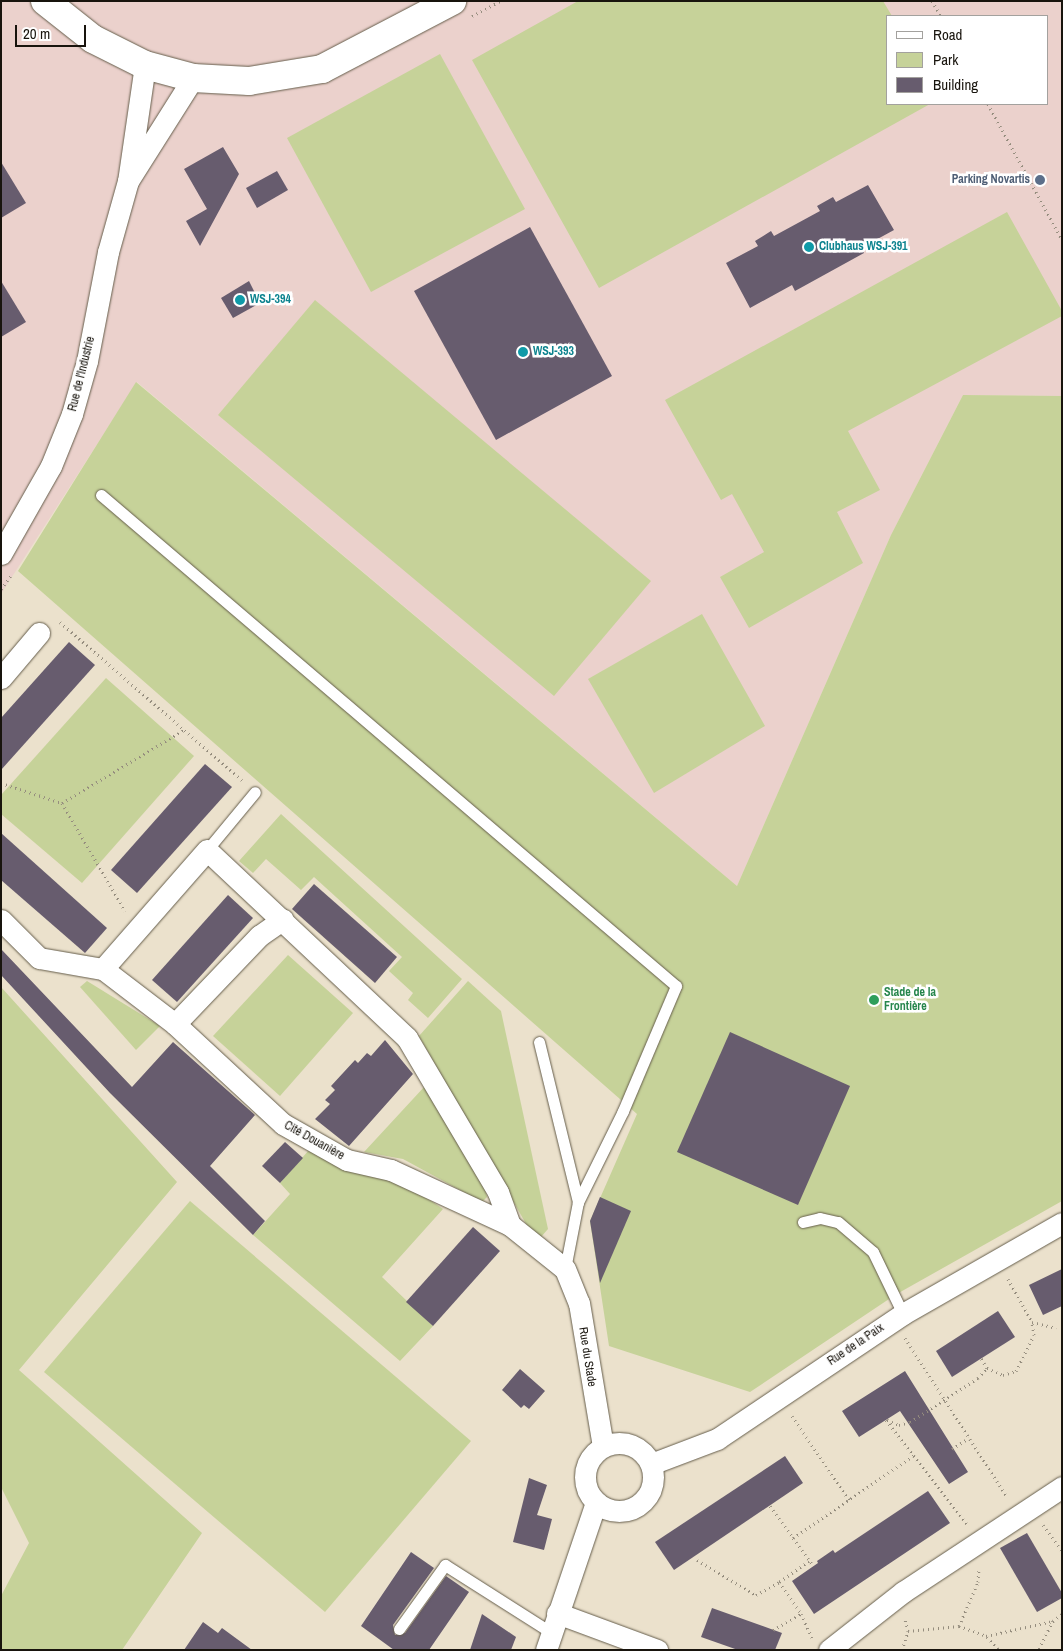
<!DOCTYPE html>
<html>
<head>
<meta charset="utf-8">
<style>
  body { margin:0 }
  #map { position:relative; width:1063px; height:1651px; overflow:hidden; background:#ebe1cc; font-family:"Archivo Narrow",sans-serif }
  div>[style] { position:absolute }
  .industrial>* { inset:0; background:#ebd1cc }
  .green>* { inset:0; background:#c6d299 }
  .building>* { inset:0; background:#675c6e }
  .path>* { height:3px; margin-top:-1.5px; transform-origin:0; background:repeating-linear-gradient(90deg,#958d7e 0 1px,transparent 0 5px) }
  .roads { filter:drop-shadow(0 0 1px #655d4b) drop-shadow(0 0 1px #655d4b) }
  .lane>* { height:11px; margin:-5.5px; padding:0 5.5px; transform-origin:5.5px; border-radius:5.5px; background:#fff }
  .street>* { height:21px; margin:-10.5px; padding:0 10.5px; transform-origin:10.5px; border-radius:10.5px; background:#fff }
  .street>.ring { margin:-10.5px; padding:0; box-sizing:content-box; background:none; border:21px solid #fff; border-radius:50% }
  .secondary>* { height:28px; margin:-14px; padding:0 14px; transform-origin:14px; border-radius:14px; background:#fff }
  .dots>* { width:14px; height:14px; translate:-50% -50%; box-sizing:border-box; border:2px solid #fff; border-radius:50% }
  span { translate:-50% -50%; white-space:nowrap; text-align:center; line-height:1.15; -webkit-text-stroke:5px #fff; paint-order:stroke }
  .service-label { font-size:12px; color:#4e5e75; font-weight:700 }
  .right { translate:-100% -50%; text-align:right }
  .culture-label { font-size:12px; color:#0d838f; font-weight:700 }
  .left { translate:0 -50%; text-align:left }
  .street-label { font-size:12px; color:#18140d }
  .leisure-label { font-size:12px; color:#27864d; font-weight:700 }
  .frame { position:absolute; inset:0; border:2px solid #18140d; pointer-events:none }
  .legend { position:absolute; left:886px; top:15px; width:162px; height:90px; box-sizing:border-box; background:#fff; border:1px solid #a3a19e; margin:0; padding:6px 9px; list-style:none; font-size:15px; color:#18140d }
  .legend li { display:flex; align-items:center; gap:10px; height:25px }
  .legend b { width:25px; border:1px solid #a3a19e }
  .scale { position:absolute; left:15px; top:25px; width:71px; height:22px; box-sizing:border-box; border:2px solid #18140d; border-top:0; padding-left:6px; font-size:15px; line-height:18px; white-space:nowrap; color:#18140d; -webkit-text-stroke:4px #fff; paint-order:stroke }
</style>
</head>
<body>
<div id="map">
  <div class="industrial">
    <div style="clip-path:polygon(evenodd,1px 1px,1062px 1px,1062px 396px,963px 395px,891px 535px,737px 886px,137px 382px,1px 594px,1px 1px,887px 16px,1047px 16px,1047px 104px,887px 104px,887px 16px)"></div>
  </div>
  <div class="green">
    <div style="clip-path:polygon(578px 1px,883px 1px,892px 16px,887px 16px,887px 104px,930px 104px,599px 288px,472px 60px)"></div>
    <div style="clip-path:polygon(440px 54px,525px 209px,371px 292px,287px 138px)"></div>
    <div style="clip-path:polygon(1007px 212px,1062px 311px,1062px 316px,848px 431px,880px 490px,837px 512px,863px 563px,749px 628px,720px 577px,764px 552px,732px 494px,721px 500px,665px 400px)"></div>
    <div style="clip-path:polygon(315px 300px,651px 581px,554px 696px,218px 415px)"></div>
    <div style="clip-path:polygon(136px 382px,737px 886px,891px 535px,963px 395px,1062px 396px,1062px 1201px,895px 1295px,750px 1392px,609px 1346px,590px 1221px,637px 1114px,18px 571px)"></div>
    <div style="clip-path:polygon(702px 614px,765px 726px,654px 793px,588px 679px)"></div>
    <div style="clip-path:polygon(106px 678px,194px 756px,82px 883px,1px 814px,1px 795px)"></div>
    <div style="clip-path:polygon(281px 814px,462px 979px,428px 1018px,408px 1000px,413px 993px,389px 971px,402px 957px,314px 877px,301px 890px,266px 859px,253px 873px,239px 861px)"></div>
    <div style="clip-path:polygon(288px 955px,353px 1013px,280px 1096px,213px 1036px)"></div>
    <div style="clip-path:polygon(87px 981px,160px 1026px,136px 1050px,80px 987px)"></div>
    <div style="clip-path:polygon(468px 981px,501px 1011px,548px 1229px,541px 1237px,533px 1236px,419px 1036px)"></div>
    <div style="clip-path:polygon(1px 987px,177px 1182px,19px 1370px,202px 1533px,122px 1650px,1px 1650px,1px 1596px,29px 1543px,1px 1487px)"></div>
    <div style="clip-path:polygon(425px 1086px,485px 1188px,487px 1197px,482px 1202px,403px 1159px,364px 1152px)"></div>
    <div style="clip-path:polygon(309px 1150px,415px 1190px,443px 1209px,382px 1277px,433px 1326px,400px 1361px,253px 1235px,290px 1194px,280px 1183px)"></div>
    <div style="clip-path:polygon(190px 1201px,471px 1441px,325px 1612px,44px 1372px)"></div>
  </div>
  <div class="building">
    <div style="clip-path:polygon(223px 147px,239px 174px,200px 246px,186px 221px,207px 209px,184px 169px)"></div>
    <div style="clip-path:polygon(1px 162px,26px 203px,1px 218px)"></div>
    <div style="clip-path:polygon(277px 171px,288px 190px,257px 208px,246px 188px)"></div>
    <div style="clip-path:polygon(868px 185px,894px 230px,861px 248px,864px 253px,795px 291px,792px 285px,750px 308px,726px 263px,758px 246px,755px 241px,771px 231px,774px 236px,820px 211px,817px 206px,833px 197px,836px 202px)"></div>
    <div style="clip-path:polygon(530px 227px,612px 376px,496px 440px,414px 291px)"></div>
    <div style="clip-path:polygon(1px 281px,26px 322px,1px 337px)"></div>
    <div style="clip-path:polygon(249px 281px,260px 303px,233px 318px,221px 298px)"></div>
    <div style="clip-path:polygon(69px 642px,95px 665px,1px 770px,1px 718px)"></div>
    <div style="clip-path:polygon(205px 764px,232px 787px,137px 893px,111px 870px)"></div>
    <div style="clip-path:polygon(1px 833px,107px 928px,85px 953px,1px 880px)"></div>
    <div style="clip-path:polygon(314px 884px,397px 957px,375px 983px,292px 909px)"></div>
    <div style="clip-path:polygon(228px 895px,253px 918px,177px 1002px,152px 980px)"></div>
    <div style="clip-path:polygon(1px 949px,132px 1087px,173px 1042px,255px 1115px,210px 1166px,265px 1221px,253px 1235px,110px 1093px,1px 975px)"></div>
    <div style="clip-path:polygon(730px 1032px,850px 1086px,798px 1205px,677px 1152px)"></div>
    <div style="clip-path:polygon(385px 1040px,413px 1074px,349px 1146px,315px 1119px,330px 1104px,325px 1100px,335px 1090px,331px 1086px,355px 1060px,358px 1063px,367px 1053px,371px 1056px)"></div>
    <div style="clip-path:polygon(285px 1142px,303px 1158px,280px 1183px,262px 1166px)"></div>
    <div style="clip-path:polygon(600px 1197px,631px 1211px,600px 1283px,590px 1221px)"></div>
    <div style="clip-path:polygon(473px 1227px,500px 1251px,433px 1326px,406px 1302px)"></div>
    <div style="clip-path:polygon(1062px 1269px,1062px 1306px,1043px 1315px,1029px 1285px)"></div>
    <div style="clip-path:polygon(998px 1311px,1015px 1337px,952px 1377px,936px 1351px)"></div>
    <div style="clip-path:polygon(520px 1369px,545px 1391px,529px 1409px,524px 1405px,521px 1408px,502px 1390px)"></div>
    <div style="clip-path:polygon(905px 1371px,968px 1472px,949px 1484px,900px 1411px,859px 1437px,842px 1411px)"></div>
    <div style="clip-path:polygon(785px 1456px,803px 1483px,674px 1570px,655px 1542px)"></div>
    <div style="clip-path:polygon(529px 1478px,547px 1485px,537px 1515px,552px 1519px,544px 1550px,513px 1542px)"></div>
    <div style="clip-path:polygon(928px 1491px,950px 1523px,814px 1614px,792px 1581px,818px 1563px,817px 1561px,833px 1550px,835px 1553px)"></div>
    <div style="clip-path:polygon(1027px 1533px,1062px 1593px,1062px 1598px,1037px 1612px,1000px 1548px)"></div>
    <div style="clip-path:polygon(411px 1552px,434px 1568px,393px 1625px,395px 1635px,405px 1633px,446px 1576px,469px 1592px,429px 1650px,394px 1650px,361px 1626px)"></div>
    <div style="clip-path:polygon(712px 1608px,782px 1633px,775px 1650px,738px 1650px,701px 1637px)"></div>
    <div style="clip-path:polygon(482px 1614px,516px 1637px,511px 1650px,470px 1650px)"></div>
    <div style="clip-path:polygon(203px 1622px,218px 1633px,222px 1628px,252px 1650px,184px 1650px)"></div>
  </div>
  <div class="path">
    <div style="left:932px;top:1px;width:17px;rotate:59deg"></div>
    <div style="left:472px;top:16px;width:32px;rotate:-28deg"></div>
    <div style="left:988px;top:104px;width:155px;rotate:61.4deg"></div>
    <div style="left:1px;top:589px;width:19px;rotate:-54deg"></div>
    <div style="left:60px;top:622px;width:241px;rotate:41deg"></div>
    <div style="left:1px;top:783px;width:64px;rotate:18.2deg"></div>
    <div style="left:62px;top:803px;width:125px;rotate:59.7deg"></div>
    <div style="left:62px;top:803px;width:142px;rotate:-30.9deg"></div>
    <div style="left:1008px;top:1279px;width:49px;rotate:60.8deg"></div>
    <div style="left:1032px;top:1322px;width:25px;rotate:14deg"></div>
    <div style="left:905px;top:1338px;width:189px;rotate:57.3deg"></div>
    <div style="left:987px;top:1368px;width:17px;rotate:24deg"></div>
    <div style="left:1003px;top:1375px;width:14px;rotate:-17deg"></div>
    <div style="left:1016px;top:1371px;width:40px;rotate:-63.4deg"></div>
    <div style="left:1034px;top:1335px;width:13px;rotate:-99deg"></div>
    <div style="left:792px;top:1416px;width:102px;rotate:55.8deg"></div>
    <div style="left:886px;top:1420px;width:132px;rotate:52.1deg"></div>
    <div style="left:887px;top:1420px;width:13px;rotate:23deg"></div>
    <div style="left:899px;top:1425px;width:11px;rotate:-15deg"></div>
    <div style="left:910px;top:1422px;width:81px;rotate:-32.9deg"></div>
    <div style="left:978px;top:1378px;width:13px;rotate:-48deg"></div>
    <div style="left:987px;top:1368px;width:12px;rotate:-121deg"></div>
    <div style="left:952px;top:1449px;width:20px;rotate:-33deg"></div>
    <div style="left:770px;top:1506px;width:39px;rotate:54deg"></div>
    <div style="left:793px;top:1538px;width:147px;rotate:-34.4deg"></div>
    <div style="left:1043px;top:1525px;width:32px;rotate:54deg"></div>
    <div style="left:793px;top:1538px;width:34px;rotate:54deg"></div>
    <div style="left:697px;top:1560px;width:69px;rotate:30.7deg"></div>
    <div style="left:756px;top:1595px;width:26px;rotate:-29deg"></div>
    <div style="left:809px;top:1561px;width:37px;rotate:145deg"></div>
    <div style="left:779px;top:1582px;width:39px;rotate:55deg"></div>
    <div style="left:801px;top:1614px;width:26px;rotate:65deg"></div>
    <div style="left:1053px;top:1621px;width:11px;rotate:-38deg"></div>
    <div style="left:959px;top:1626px;width:29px;rotate:20deg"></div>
    <div style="left:986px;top:1636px;width:69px;rotate:-12.6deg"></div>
    <div style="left:1053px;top:1621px;width:33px;rotate:117deg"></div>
    <div style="left:773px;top:1630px;width:32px;rotate:-30deg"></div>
    <div style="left:908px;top:1631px;width:51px;rotate:-5.6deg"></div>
    <div style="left:959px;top:1626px;width:48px;rotate:-66.6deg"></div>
    <div style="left:978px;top:1582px;width:13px;rotate:-86deg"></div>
    <div style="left:987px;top:1637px;width:18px;rotate:47deg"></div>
    <div style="left:902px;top:1650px;width:20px;rotate:-72deg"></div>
    <div style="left:908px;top:1631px;width:12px;rotate:-104deg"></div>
  </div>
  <div class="roads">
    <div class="lane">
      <div style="left:101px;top:495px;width:756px;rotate:40.49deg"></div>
      <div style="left:676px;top:986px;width:136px;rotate:113deg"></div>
      <div style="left:623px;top:1111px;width:102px;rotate:116.3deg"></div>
      <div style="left:578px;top:1202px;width:68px;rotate:101deg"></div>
      <div style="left:207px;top:850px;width:75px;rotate:-50.4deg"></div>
      <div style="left:539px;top:1042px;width:165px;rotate:76.3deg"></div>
      <div style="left:803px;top:1222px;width:17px;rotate:-13deg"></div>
      <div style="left:820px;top:1218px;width:18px;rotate:13deg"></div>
      <div style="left:838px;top:1222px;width:46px;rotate:40.6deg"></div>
      <div style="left:873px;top:1252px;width:69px;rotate:64.2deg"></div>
      <div style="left:399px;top:1629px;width:79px;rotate:-54.3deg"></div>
      <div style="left:445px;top:1565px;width:127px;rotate:32.4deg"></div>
    </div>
    <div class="street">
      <div style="left:145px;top:65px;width:117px;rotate:98.3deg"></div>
      <div style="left:128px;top:181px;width:122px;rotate:-57.7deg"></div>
      <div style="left:1px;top:554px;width:101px;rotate:-60.4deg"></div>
      <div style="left:51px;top:466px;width:56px;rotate:-68deg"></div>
      <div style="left:72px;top:414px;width:55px;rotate:-74.2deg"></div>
      <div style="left:87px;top:361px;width:111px;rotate:-79.1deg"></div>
      <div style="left:108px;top:252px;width:74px;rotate:-74.3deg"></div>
      <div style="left:1px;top:678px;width:59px;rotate:-49.8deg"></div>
      <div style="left:1px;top:920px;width:54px;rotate:45deg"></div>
      <div style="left:39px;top:958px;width:65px;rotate:9.8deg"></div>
      <div style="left:175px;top:1024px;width:122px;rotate:-46.3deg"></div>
      <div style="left:259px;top:936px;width:29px;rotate:-35deg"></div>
      <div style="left:510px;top:1225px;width:35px;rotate:-110deg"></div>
      <div style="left:498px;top:1192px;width:179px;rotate:-120.6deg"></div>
      <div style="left:407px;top:1038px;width:274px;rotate:-136.8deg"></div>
      <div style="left:207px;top:850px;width:158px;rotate:131.2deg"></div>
      <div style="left:103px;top:969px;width:91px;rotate:37.4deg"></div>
      <div style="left:175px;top:1024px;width:147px;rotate:42.8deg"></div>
      <div style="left:283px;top:1124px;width:73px;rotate:29.4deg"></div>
      <div style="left:347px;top:1160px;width:45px;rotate:12.8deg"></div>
      <div style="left:391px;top:1170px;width:131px;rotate:24.8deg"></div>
      <div style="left:510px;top:1225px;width:70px;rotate:38.7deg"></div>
      <div style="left:565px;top:1269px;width:37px;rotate:68deg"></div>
      <div style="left:579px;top:1303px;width:145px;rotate:80.5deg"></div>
      <div class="ring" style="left:585px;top:1443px;width:47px;height:47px"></div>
      <div style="left:651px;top:1464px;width:71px;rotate:-20.7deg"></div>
      <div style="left:717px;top:1439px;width:224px;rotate:-33.9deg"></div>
      <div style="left:903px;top:1314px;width:183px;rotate:-29.8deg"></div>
      <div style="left:557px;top:1613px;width:107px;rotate:20.3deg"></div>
      <div style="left:546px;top:1650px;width:156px;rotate:-71.3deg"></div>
      <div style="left:829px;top:1650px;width:94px;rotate:-38.1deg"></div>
      <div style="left:903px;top:1592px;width:191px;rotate:-33.4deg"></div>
    </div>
    <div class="secondary">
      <div style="left:45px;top:1px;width:61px;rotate:38.4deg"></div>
      <div style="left:93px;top:39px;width:58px;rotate:26.6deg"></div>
      <div style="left:145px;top:65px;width:50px;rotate:15.2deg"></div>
      <div style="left:193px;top:78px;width:56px;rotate:3.1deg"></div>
      <div style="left:249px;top:81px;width:74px;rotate:-9.3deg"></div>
      <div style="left:322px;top:69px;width:147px;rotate:-27.6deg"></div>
    </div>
  </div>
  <div class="dots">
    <div style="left:1040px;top:180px;background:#5c6f8a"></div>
    <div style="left:809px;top:247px;background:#0f9aa8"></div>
    <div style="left:240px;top:300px;background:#0f9aa8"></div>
    <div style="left:523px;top:352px;background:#0f9aa8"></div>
    <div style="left:874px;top:1000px;background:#2e9e5b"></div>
  </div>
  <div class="service-label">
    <span class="right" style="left:1030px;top:180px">Parking Novartis</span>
  </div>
  <div class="culture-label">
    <span class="left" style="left:819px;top:247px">Clubhaus WSJ-391</span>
    <span class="left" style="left:250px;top:300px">WSJ-394</span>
    <span class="left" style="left:533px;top:352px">WSJ-393</span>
  </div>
  <div class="street-label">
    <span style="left:82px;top:374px;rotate:-76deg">Rue de l'Industrie</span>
    <span style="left:314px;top:1141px;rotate:29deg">Cité Douanière</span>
    <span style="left:856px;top:1345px;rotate:-34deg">Rue de la Paix</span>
    <span style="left:587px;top:1357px;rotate:81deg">Rue du Stade</span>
  </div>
  <div class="leisure-label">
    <span class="left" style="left:884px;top:1000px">Stade de la<br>Frontière</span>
  </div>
  <div class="frame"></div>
  <ul class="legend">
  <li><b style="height:6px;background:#fff"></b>Road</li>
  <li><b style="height:14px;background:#c6d299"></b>Park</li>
  <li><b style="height:14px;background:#675c6e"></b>Building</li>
  </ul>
  <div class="scale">20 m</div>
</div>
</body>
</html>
